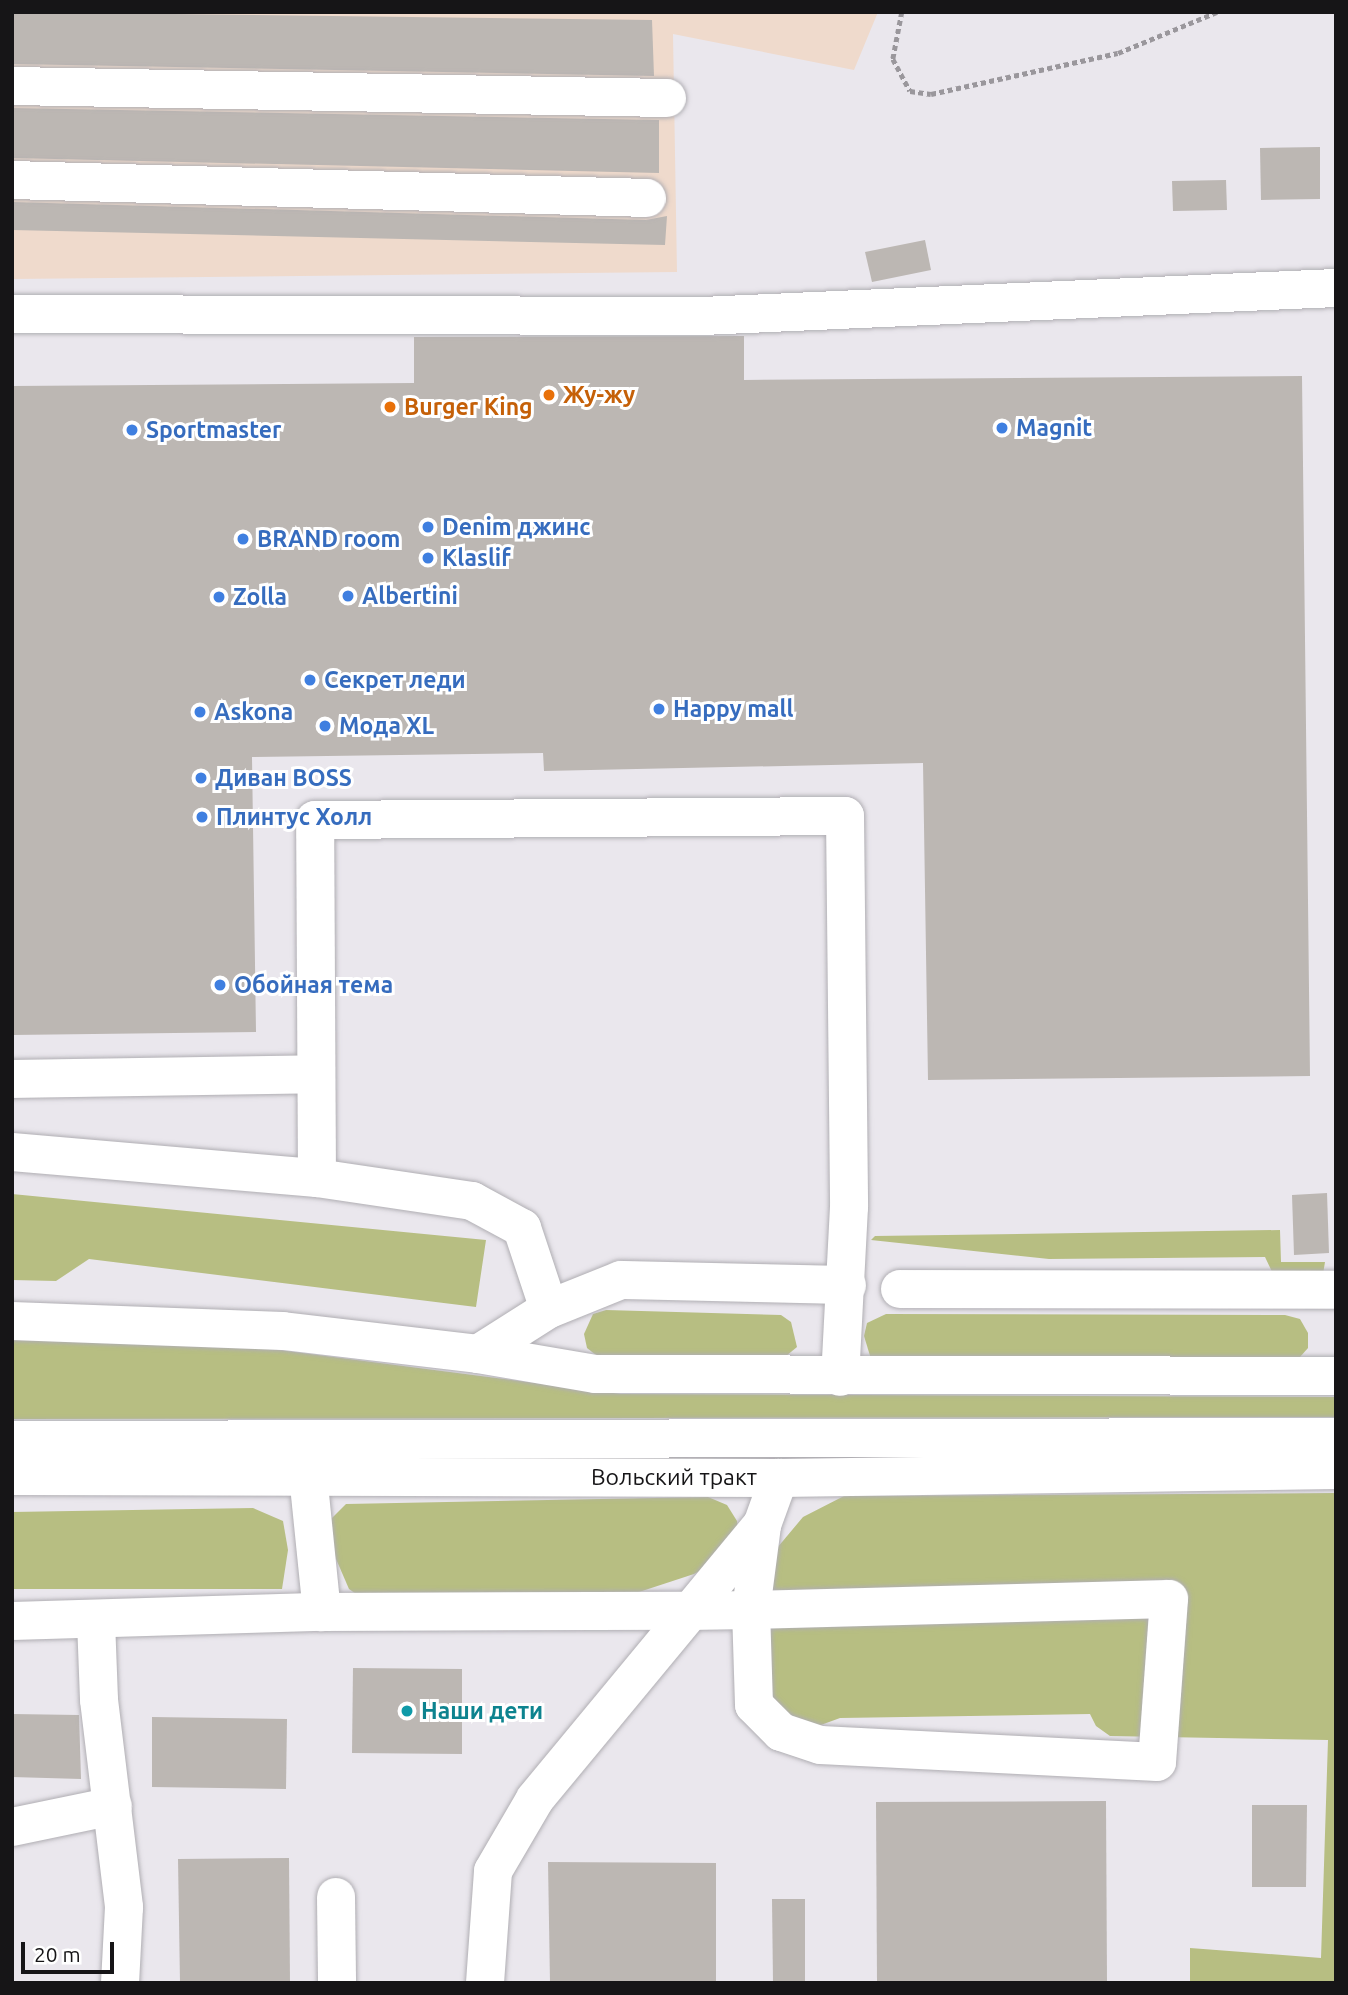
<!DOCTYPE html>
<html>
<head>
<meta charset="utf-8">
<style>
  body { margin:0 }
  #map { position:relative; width:1348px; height:1995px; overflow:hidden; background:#eae7ed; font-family:Ubuntu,sans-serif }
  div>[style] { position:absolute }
  .industrial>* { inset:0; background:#efdacc }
  .green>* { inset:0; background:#b7be82 }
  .building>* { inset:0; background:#bcb7b3 }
  .path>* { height:4.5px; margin-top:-2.25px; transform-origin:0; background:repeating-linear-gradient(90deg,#9a979c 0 5px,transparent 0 8.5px) }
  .roads { filter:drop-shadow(0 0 2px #b0aeb3) drop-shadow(0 0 2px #b0aeb3) }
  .minor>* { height:38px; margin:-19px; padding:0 19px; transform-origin:19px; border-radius:19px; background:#fff }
  .major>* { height:38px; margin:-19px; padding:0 19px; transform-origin:19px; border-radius:19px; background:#fff }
  .dots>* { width:19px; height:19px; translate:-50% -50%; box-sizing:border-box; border:4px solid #fff; border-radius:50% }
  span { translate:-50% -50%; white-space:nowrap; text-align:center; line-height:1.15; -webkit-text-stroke:6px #fff; paint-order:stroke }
  .food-label { font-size:23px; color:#c56008; font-weight:700 }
  .left { translate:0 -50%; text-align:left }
  .shop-label { font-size:23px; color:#366cbe; font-weight:700 }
  .street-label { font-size:23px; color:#161517 }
  .culture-label { font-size:23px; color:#0d838f; font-weight:700 }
  .frame { position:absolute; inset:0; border:14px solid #161517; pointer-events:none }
  .scale { position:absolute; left:21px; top:1942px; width:93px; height:32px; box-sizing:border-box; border:4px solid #161517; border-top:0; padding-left:9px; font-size:21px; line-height:24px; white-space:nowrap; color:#161517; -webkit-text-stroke:5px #fff; paint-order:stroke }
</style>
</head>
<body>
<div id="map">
  <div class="industrial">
    <div style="clip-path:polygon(12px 12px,878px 12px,854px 70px,673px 34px,677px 272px,12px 279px)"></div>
  </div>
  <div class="green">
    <div style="clip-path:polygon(12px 1194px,486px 1240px,476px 1307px,89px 1259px,56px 1281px,12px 1280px)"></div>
    <div style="clip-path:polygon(1280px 1230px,1281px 1262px,1325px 1262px,1323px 1274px,1274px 1276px,1265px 1257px,1049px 1259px,871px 1240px,875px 1236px)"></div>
    <div style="clip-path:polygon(606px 1310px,781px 1315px,791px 1322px,797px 1347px,780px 1361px,601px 1359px,587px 1348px,584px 1334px,593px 1314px)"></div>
    <div style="clip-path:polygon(886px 1314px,1285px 1315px,1300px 1319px,1308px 1333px,1308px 1348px,1300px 1357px,871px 1359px,864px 1336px,867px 1323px)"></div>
    <div style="clip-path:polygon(12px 1330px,232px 1344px,621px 1394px,1336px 1397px,1336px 1417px,12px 1419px)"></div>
    <div style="clip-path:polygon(1336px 1493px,1336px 1983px,1190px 1983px,1190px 1948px,1321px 1958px,1328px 1740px,1110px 1736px,1096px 1726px,1090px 1714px,840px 1718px,810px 1729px,797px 1724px,766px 1691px,772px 1554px,803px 1517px,844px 1496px)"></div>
    <div style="clip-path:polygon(708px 1497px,727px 1505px,737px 1521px,739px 1536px,723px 1559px,694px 1574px,633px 1594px,362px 1598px,349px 1589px,333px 1552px,328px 1522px,346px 1504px)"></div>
    <div style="clip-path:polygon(253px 1508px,283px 1521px,288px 1550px,282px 1589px,12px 1589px,12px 1512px)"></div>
  </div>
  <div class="building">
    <div style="clip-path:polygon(12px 12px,652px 20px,654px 76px,12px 64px)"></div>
    <div style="clip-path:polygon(12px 108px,659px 120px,659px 173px,12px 158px)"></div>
    <div style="clip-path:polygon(1320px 147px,1320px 199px,1261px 200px,1260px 148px)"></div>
    <div style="clip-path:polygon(1226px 180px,1227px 210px,1173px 211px,1172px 181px)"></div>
    <div style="clip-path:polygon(12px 202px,646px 220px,667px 216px,665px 245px,12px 230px)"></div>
    <div style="clip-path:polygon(925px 240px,931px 270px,872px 282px,865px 252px)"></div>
    <div style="clip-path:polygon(744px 336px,744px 380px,1302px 376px,1310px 1076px,928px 1080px,923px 763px,544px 771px,543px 753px,252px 757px,256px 1032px,12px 1035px,12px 386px,414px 383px,414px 337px)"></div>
    <div style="clip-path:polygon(1327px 1193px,1329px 1253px,1294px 1255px,1292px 1195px)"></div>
    <div style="clip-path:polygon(353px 1668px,462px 1669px,462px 1754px,352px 1753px)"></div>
    <div style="clip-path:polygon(12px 1714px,79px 1715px,81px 1779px,12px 1777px)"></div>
    <div style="clip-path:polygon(152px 1717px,287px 1719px,286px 1789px,152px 1787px)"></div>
    <div style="clip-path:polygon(1106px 1801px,1107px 1983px,877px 1983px,876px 1802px)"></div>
    <div style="clip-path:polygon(1252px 1805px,1307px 1805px,1306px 1887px,1252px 1887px)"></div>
    <div style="clip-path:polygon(289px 1858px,290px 1983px,180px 1983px,178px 1859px)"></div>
    <div style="clip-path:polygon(548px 1862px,716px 1863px,716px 1983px,550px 1983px)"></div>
    <div style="clip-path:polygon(772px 1899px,805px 1899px,805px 1983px,773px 1983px)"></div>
  </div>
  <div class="path">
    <div style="left:902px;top:12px;width:48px;rotate:100.8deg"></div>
    <div style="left:893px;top:59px;width:36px;rotate:62deg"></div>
    <div style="left:910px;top:91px;width:21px;rotate:8deg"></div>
    <div style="left:931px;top:94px;width:191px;rotate:-12.4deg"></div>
    <div style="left:1118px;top:53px;width:107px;rotate:-22.5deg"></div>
  </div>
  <div class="roads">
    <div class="minor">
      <div style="left:12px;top:86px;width:655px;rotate:1.05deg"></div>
      <div style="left:12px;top:180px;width:635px;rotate:1.62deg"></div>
      <div style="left:12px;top:314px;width:690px;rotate:0.17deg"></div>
      <div style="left:702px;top:316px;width:635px;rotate:-2.53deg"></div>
      <div style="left:12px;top:1079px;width:302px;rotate:-0.9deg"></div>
      <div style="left:12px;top:1152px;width:306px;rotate:4.9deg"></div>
      <div style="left:317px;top:1178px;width:157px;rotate:8.4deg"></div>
      <div style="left:472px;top:1201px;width:57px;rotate:28.4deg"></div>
      <div style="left:522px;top:1228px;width:85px;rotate:71.6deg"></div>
      <div style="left:317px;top:1178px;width:358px;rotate:-90.3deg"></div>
      <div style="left:315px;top:820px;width:530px;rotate:-0.43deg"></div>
      <div style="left:845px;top:816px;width:391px;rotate:89.4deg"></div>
      <div style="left:849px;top:1207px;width:170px;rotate:93deg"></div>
      <div style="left:900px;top:1289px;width:436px;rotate:0.1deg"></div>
      <div style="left:12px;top:1321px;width:271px;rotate:2.1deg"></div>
      <div style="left:283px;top:1331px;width:196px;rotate:6.7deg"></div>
      <div style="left:478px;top:1354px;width:119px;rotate:9.7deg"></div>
      <div style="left:595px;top:1374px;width:741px;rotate:0.15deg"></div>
      <div style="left:478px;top:1354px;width:84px;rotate:-32.4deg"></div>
      <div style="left:549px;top:1309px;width:78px;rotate:-21.9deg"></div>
      <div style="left:621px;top:1280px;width:226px;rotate:1.3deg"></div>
      <div style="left:308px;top:1475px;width:138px;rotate:84.2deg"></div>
      <div style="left:12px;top:1621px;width:310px;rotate:-1.7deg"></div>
      <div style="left:322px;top:1612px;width:365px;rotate:-0.2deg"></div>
      <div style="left:687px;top:1611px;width:64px;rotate:-0.9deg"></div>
      <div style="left:751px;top:1610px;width:418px;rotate:-1.5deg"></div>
      <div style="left:1169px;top:1599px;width:163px;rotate:94.2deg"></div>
      <div style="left:1157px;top:1762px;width:337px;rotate:-177.1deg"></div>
      <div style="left:820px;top:1745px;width:41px;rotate:-161.6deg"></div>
      <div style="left:781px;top:1732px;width:38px;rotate:-135deg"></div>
      <div style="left:754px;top:1705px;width:95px;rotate:-91.8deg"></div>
      <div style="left:751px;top:1610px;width:86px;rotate:-82.6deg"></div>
      <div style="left:96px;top:1621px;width:79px;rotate:87.8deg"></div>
      <div style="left:99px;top:1700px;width:209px;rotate:83.1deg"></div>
      <div style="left:124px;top:1907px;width:76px;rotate:93deg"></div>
      <div style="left:12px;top:1827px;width:103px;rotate:-11.7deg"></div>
      <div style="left:336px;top:1897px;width:86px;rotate:89.3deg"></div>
      <div style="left:485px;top:1983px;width:112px;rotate:-85.9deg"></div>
      <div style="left:493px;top:1871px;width:83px;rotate:-59.7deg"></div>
      <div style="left:535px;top:1799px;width:356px;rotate:-50.4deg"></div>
      <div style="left:762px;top:1525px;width:50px;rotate:-70.1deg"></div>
    </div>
    <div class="major">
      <div style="left:12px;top:1440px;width:1324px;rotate:-0.13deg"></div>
      <div style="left:12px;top:1476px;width:767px;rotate:0.15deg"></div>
      <div style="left:779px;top:1478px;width:557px;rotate:-0.82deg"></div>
    </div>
  </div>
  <div class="dots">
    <div style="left:549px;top:395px;background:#e8710a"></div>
    <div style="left:390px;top:407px;background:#e8710a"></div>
    <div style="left:1002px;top:428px;background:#3f7fe0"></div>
    <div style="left:132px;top:430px;background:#3f7fe0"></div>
    <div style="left:428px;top:527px;background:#3f7fe0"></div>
    <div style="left:243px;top:539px;background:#3f7fe0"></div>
    <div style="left:428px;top:558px;background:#3f7fe0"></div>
    <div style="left:348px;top:596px;background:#3f7fe0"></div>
    <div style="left:219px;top:597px;background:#3f7fe0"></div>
    <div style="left:310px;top:680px;background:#3f7fe0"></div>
    <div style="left:659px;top:709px;background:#3f7fe0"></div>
    <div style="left:200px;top:712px;background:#3f7fe0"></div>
    <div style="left:325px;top:726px;background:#3f7fe0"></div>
    <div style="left:201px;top:778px;background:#3f7fe0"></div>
    <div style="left:202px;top:817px;background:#3f7fe0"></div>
    <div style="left:220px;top:985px;background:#3f7fe0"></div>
    <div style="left:407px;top:1711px;background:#0f9aa8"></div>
  </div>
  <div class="food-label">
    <span class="left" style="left:563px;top:395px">Жу-жу</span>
    <span class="left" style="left:404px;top:407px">Burger King</span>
  </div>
  <div class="shop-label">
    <span class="left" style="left:1016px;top:428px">Magnit</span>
    <span class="left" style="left:146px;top:430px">Sportmaster</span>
    <span class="left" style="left:442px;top:527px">Denim джинс</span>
    <span class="left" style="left:257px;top:539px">BRAND room</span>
    <span class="left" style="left:442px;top:558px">Klaslif</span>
    <span class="left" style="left:362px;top:596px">Albertini</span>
    <span class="left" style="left:233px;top:597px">Zolla</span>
    <span class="left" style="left:324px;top:680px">Секрет леди</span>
    <span class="left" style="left:673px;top:709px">Happy mall</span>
    <span class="left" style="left:214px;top:712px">Askona</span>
    <span class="left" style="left:339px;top:726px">Мода XL</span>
    <span class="left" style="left:215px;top:778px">Диван BOSS</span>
    <span class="left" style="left:216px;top:817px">Плинтус Холл</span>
    <span class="left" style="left:234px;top:985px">Обойная тема</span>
  </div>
  <div class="street-label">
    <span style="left:674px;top:1477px">Вольский тракт</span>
  </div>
  <div class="culture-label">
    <span class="left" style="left:421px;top:1711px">Наши дети</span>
  </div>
  <div class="frame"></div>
  <div class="scale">20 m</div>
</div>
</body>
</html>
